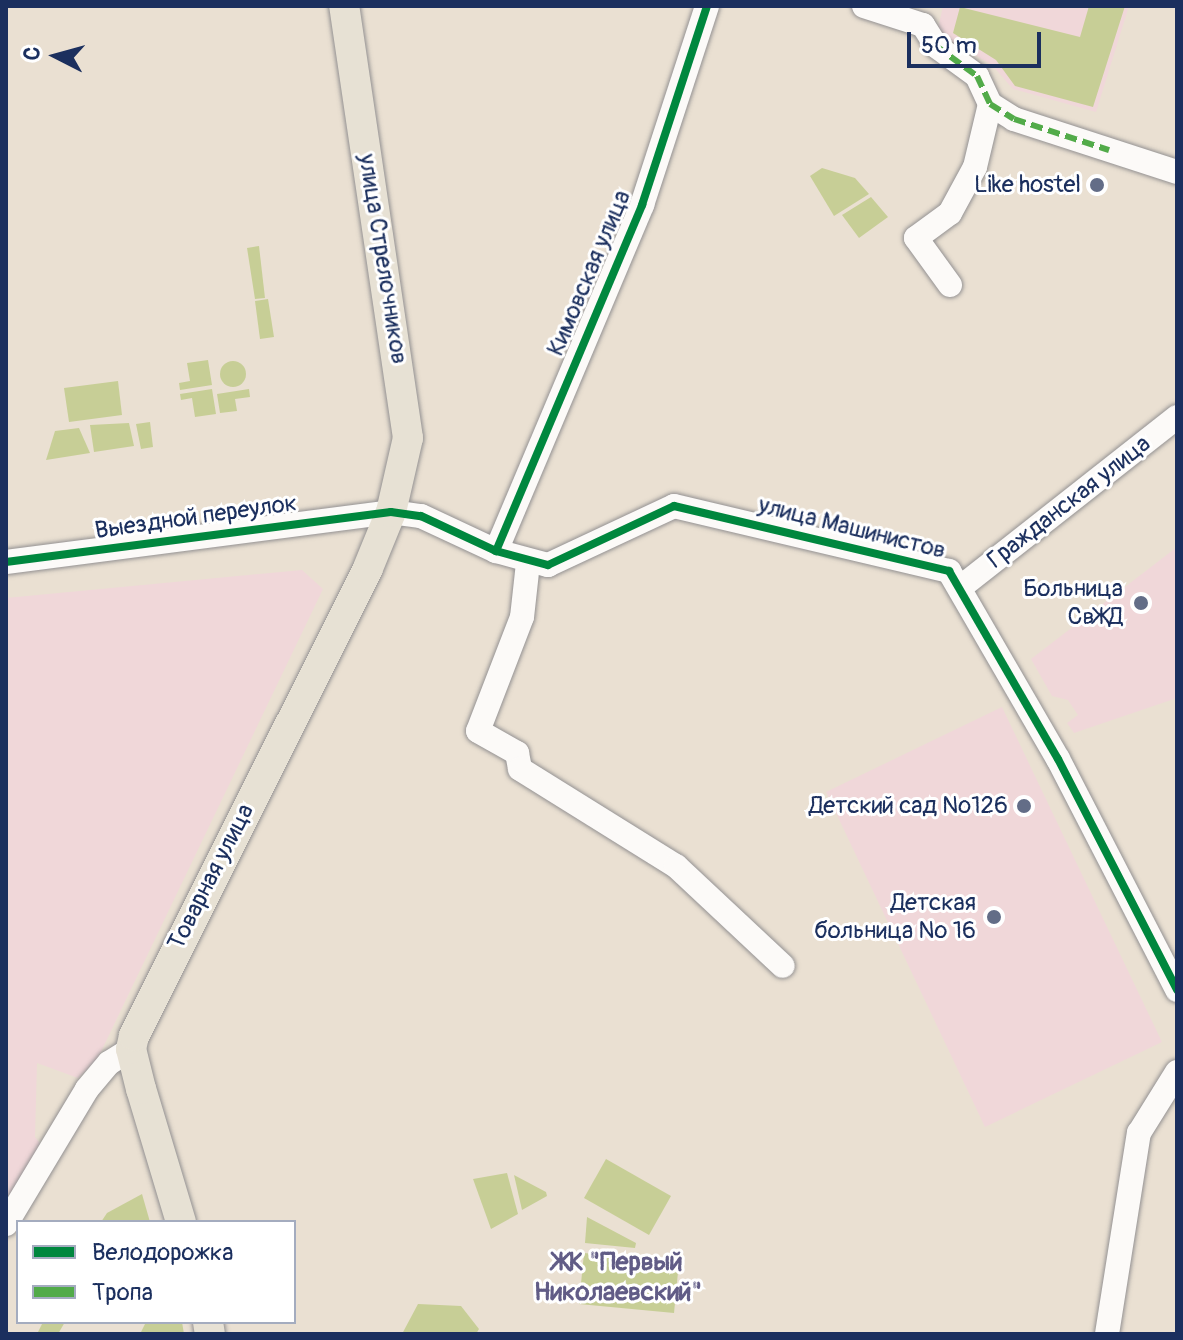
<!DOCTYPE html>
<html>
<head>
<meta charset="utf-8">
<style>
  body { margin:0 }
  #map { position:relative; width:1183px; height:1340px; overflow:hidden; background:#eae0d2; font-family:Pangolin,sans-serif }
  div>[style] { position:absolute }
  .built>* { inset:0; background:#f0d7d9 }
  .green>* { inset:0; background:#c7ce96 }
  .round { border-radius:50% }
  .roads { filter:drop-shadow(0 0 2px #939192) drop-shadow(0 0 2px #939192) }
  .minor>* { height:24px; margin:-12px; padding:0 12px; transform-origin:12px; border-radius:12px; background:#fcfaf8 }
  .major>* { height:30px; margin:-15px; padding:0 15px; transform-origin:15px; border-radius:15px; background:#e7e1d4 }
  .quiet>* { height:6px; margin-top:-3px; transform-origin:0; background:repeating-linear-gradient(90deg,#52ab49 0 12px,transparent 0 18px) }
  .cycleway>* { height:8px; margin:-4px; padding:0 4px; transform-origin:4px; border-radius:4px; background:#00873e }
  .dots>* { width:22px; height:22px; translate:-50% -50%; box-sizing:border-box; border:4px solid #fff; border-radius:50% }
  span { translate:-50% -50%; white-space:nowrap; text-align:center; line-height:1.15; -webkit-text-stroke:6px #fff; paint-order:stroke }
  .poi-label { font-size:24px; color:#1b2f5e }
  .right { translate:-100% -50%; text-align:right }
  .street-label { font-size:24px; color:#1b2f5e }
  .neighbourhood-label { font-size:26px; color:#615c86; font-weight:700 }
  .frame { position:absolute; inset:0; border:8px solid #1b2f5e; pointer-events:none }
  .legend { position:absolute; left:16px; top:1220px; width:280px; height:104px; box-sizing:border-box; background:#fff; border:2px solid #a4acbf; margin:0; padding:10px 14px; list-style:none; font-size:24px; color:#1b2f5e }
  .legend li { display:flex; align-items:center; gap:16px; height:40px }
  .legend b { width:40px; border:2px solid #a4acbf }
  .north { position:absolute; left:16px; top:16px; width:80px; height:80px; -webkit-text-stroke:6px #fff; paint-order:stroke; rotate:276deg; font-size:22px; font-weight:700; line-height:32px; text-align:center; color:#1b2f5e }
  .north::after { content:''; display:block; margin:auto; width:28px; height:36px; background:#1b2f5e; clip-path:polygon(50% 0,100% 100%,50% 72%,0 100%) }
  .scale { position:absolute; left:907px; top:32px; width:134px; height:36px; box-sizing:border-box; border:4px solid #1b2f5e; border-top:0; padding-left:10px; font-size:24px; line-height:28px; white-space:nowrap; color:#1b2f5e; -webkit-text-stroke:6px #fff; paint-order:stroke }
</style>
</head>
<body>
<div id="map">
  <div class="built">
    <div style="clip-path:polygon(943px 6px,1129px 6px,1096px 112px,1013px 89px,992px 65px,937px 33px)"></div>
    <div style="clip-path:polygon(1177px 547px,1177px 698px,1074px 733px,1067px 723px,1078px 715px,1068px 700px,1052px 696px,1031px 659px)"></div>
    <div style="clip-path:polygon(302px 570px,323px 589px,97px 1060px,78px 1078px,37px 1063px,35px 1137px,46px 1151px,6px 1212px,6px 598px)"></div>
    <div style="clip-path:polygon(1002px 707px,1162px 1042px,985px 1127px,826px 792px)"></div>
  </div>
  <div class="green">
    <div style="clip-path:polygon(1089px 6px,1125px 6px,1093px 107px,1015px 86px,996px 60px,953px 33px,960px 7px,1080px 37px)"></div>
    <div style="clip-path:polygon(822px 168px,855px 178px,869px 194px,834px 216px,810px 176px)"></div>
    <div style="clip-path:polygon(871px 197px,888px 217px,859px 238px,842px 215px)"></div>
    <div style="clip-path:polygon(259px 246px,265px 298px,255px 299px,247px 248px)"></div>
    <div style="clip-path:polygon(268px 299px,274px 337px,260px 339px,255px 301px)"></div>
    <div style="clip-path:polygon(208px 360px,212px 385px,180px 390px,179px 383px,190px 381px,187px 363px)"></div>
    <div class="round" style="left:220px;top:361px;width:26px;height:26px"></div>
    <div style="clip-path:polygon(118px 381px,122px 415px,69px 422px,64px 388px)"></div>
    <div style="clip-path:polygon(212px 389px,216px 414px,195px 417px,192px 398px,181px 400px,180px 394px)"></div>
    <div style="clip-path:polygon(249px 389px,250px 397px,235px 399px,237px 411px,220px 413px,217px 394px)"></div>
    <div style="clip-path:polygon(150px 422px,153px 447px,141px 449px,136px 424px)"></div>
    <div style="clip-path:polygon(129px 423px,134px 446px,94px 452px,90px 425px)"></div>
    <div style="clip-path:polygon(79px 428px,90px 453px,46px 460px,55px 431px)"></div>
    <div style="clip-path:polygon(606px 1159px,671px 1196px,649px 1235px,584px 1198px)"></div>
    <div style="clip-path:polygon(507px 1173px,518px 1214px,491px 1229px,473px 1179px)"></div>
    <div style="clip-path:polygon(514px 1175px,546px 1192px,547px 1196px,522px 1210px)"></div>
    <div style="clip-path:polygon(142px 1194px,150px 1222px,101px 1222px,107px 1213px)"></div>
    <div style="clip-path:polygon(587px 1217px,636px 1243px,635px 1248px,585px 1243px)"></div>
    <div style="clip-path:polygon(584px 1253px,679px 1262px,674px 1313px,579px 1304px)"></div>
    <div style="clip-path:polygon(418px 1304px,461px 1306px,479px 1329px,476px 1334px,402px 1334px)"></div>
    <div style="clip-path:polygon(43px 1322px,65px 1322px,58px 1334px,37px 1334px)"></div>
    <div style="clip-path:polygon(146px 1322px,182px 1322px,184px 1334px,140px 1334px)"></div>
  </div>
  <div class="roads">
    <div class="minor">
      <div style="left:864px;top:6px;width:62px;rotate:17.9deg"></div>
      <div style="left:923px;top:25px;width:25px;rotate:58deg"></div>
      <div style="left:936px;top:46px;width:51px;rotate:36.2deg"></div>
      <div style="left:977px;top:76px;width:31px;rotate:65deg"></div>
      <div style="left:990px;top:104px;width:28px;rotate:32deg"></div>
      <div style="left:1014px;top:119px;width:171px;rotate:18deg"></div>
      <div style="left:950px;top:285px;width:58px;rotate:-125.9deg"></div>
      <div style="left:916px;top:238px;width:42px;rotate:-36.3deg"></div>
      <div style="left:950px;top:213px;width:52px;rotate:-61.5deg"></div>
      <div style="left:975px;top:167px;width:65px;rotate:-76.6deg"></div>
      <div style="left:496px;top:551px;width:376px;rotate:-67.1deg"></div>
      <div style="left:642px;top:205px;width:209px;rotate:-71.9deg"></div>
      <div style="left:6px;top:562px;width:388px;rotate:-7.4deg"></div>
      <div style="left:391px;top:512px;width:30px;rotate:8deg"></div>
      <div style="left:421px;top:516px;width:83px;rotate:25deg"></div>
      <div style="left:496px;top:551px;width:54px;rotate:15.1deg"></div>
      <div style="left:548px;top:565px;width:139px;rotate:-25.1deg"></div>
      <div style="left:674px;top:506px;width:283px;rotate:13.3deg"></div>
      <div style="left:949px;top:571px;width:217px;rotate:59.9deg"></div>
      <div style="left:1058px;top:759px;width:260px;rotate:62.7deg"></div>
      <div style="left:528px;top:563px;width:54px;rotate:96.3deg"></div>
      <div style="left:522px;top:617px;width:122px;rotate:111.1deg"></div>
      <div style="left:478px;top:731px;width:45px;rotate:29.4deg"></div>
      <div style="left:517px;top:753px;width:16px;rotate:79deg"></div>
      <div style="left:520px;top:769px;width:184px;rotate:31.9deg"></div>
      <div style="left:676px;top:866px;width:146px;rotate:43.1deg"></div>
      <div style="left:961px;top:587px;width:275px;rotate:-38.2deg"></div>
      <div style="left:6px;top:1224px;width:157px;rotate:-59deg"></div>
      <div style="left:87px;top:1089px;width:34px;rotate:-50deg"></div>
      <div style="left:109px;top:1063px;width:26px;rotate:-32deg"></div>
      <div style="left:1107px;top:1334px;width:204px;rotate:-81deg"></div>
      <div style="left:1139px;top:1133px;width:72px;rotate:-58.1deg"></div>
    </div>
    <div class="major">
      <div style="left:181px;top:1222px;width:139px;rotate:-106.7deg"></div>
      <div style="left:141px;top:1089px;width:41px;rotate:-104deg"></div>
      <div style="left:131px;top:1049px;width:13px;rotate:-77deg"></div>
      <div style="left:134px;top:1036px;width:523px;rotate:-63.43deg"></div>
      <div style="left:368px;top:568px;width:61px;rotate:-67.7deg"></div>
      <div style="left:391px;top:512px;width:76px;rotate:-77.1deg"></div>
      <div style="left:408px;top:438px;width:437px;rotate:-98.4deg"></div>
      <div style="left:208px;top:1322px;width:12px;rotate:81deg"></div>
    </div>
  </div>
  <div class="quiet">
    <div style="left:936px;top:46px;width:51px;rotate:36.2deg"></div>
    <div style="left:977px;top:76px;width:31px;rotate:65deg"></div>
    <div style="left:990px;top:104px;width:28px;rotate:32deg"></div>
    <div style="left:1014px;top:119px;width:100px;rotate:18.1deg"></div>
  </div>
  <div class="cycleway">
    <div style="left:496px;top:551px;width:376px;rotate:-67.1deg"></div>
    <div style="left:642px;top:205px;width:209px;rotate:-71.9deg"></div>
    <div style="left:6px;top:562px;width:388px;rotate:-7.4deg"></div>
    <div style="left:391px;top:512px;width:30px;rotate:8deg"></div>
    <div style="left:421px;top:516px;width:83px;rotate:25deg"></div>
    <div style="left:496px;top:551px;width:54px;rotate:15.1deg"></div>
    <div style="left:548px;top:565px;width:139px;rotate:-25.1deg"></div>
    <div style="left:674px;top:506px;width:283px;rotate:13.3deg"></div>
    <div style="left:949px;top:571px;width:217px;rotate:59.9deg"></div>
    <div style="left:1058px;top:759px;width:260px;rotate:62.7deg"></div>
  </div>
  <div class="dots">
    <div style="left:1097px;top:185px;background:#636d87"></div>
    <div style="left:1141px;top:603px;background:#636d87"></div>
    <div style="left:1024px;top:806px;background:#636d87"></div>
    <div style="left:994px;top:917px;background:#636d87"></div>
  </div>
  <div class="poi-label">
    <span class="right" style="left:1081px;top:185px">Like hostel</span>
    <span class="right" style="left:1123px;top:603px">Больница<br>СвЖД</span>
    <span class="right" style="left:1008px;top:806px">Детский сад №126</span>
    <span class="right" style="left:976px;top:917px">Детская<br>больница № 16</span>
  </div>
  <div class="street-label">
    <span style="left:383px;top:259px;rotate:81deg">улица Стрелочников</span>
    <span style="left:589px;top:273px;rotate:-67deg">Кимовская улица</span>
    <span style="left:1069px;top:502px;rotate:-38deg">Гражданская улица</span>
    <span style="left:196px;top:517px;rotate:-8deg">Выездной переулок</span>
    <span style="left:852px;top:528px;rotate:14deg">улица Машинистов</span>
    <span style="left:211px;top:877px;rotate:-63deg">Товарная улица</span>
  </div>
  <div class="neighbourhood-label">
    <span style="left:618px;top:1278px">ЖК "Первый<br>Николаевский"</span>
  </div>
  <div class="frame"></div>
  <ul class="legend">
  <li><b style="height:10px;background:#00873e"></b>Велодорожка</li>
  <li><b style="height:10px;background:#52ab49"></b>Тропа</li>
  </ul>
  <div class="north">С</div>
  <div class="scale">50 m</div>
</div>
</body>
</html>
